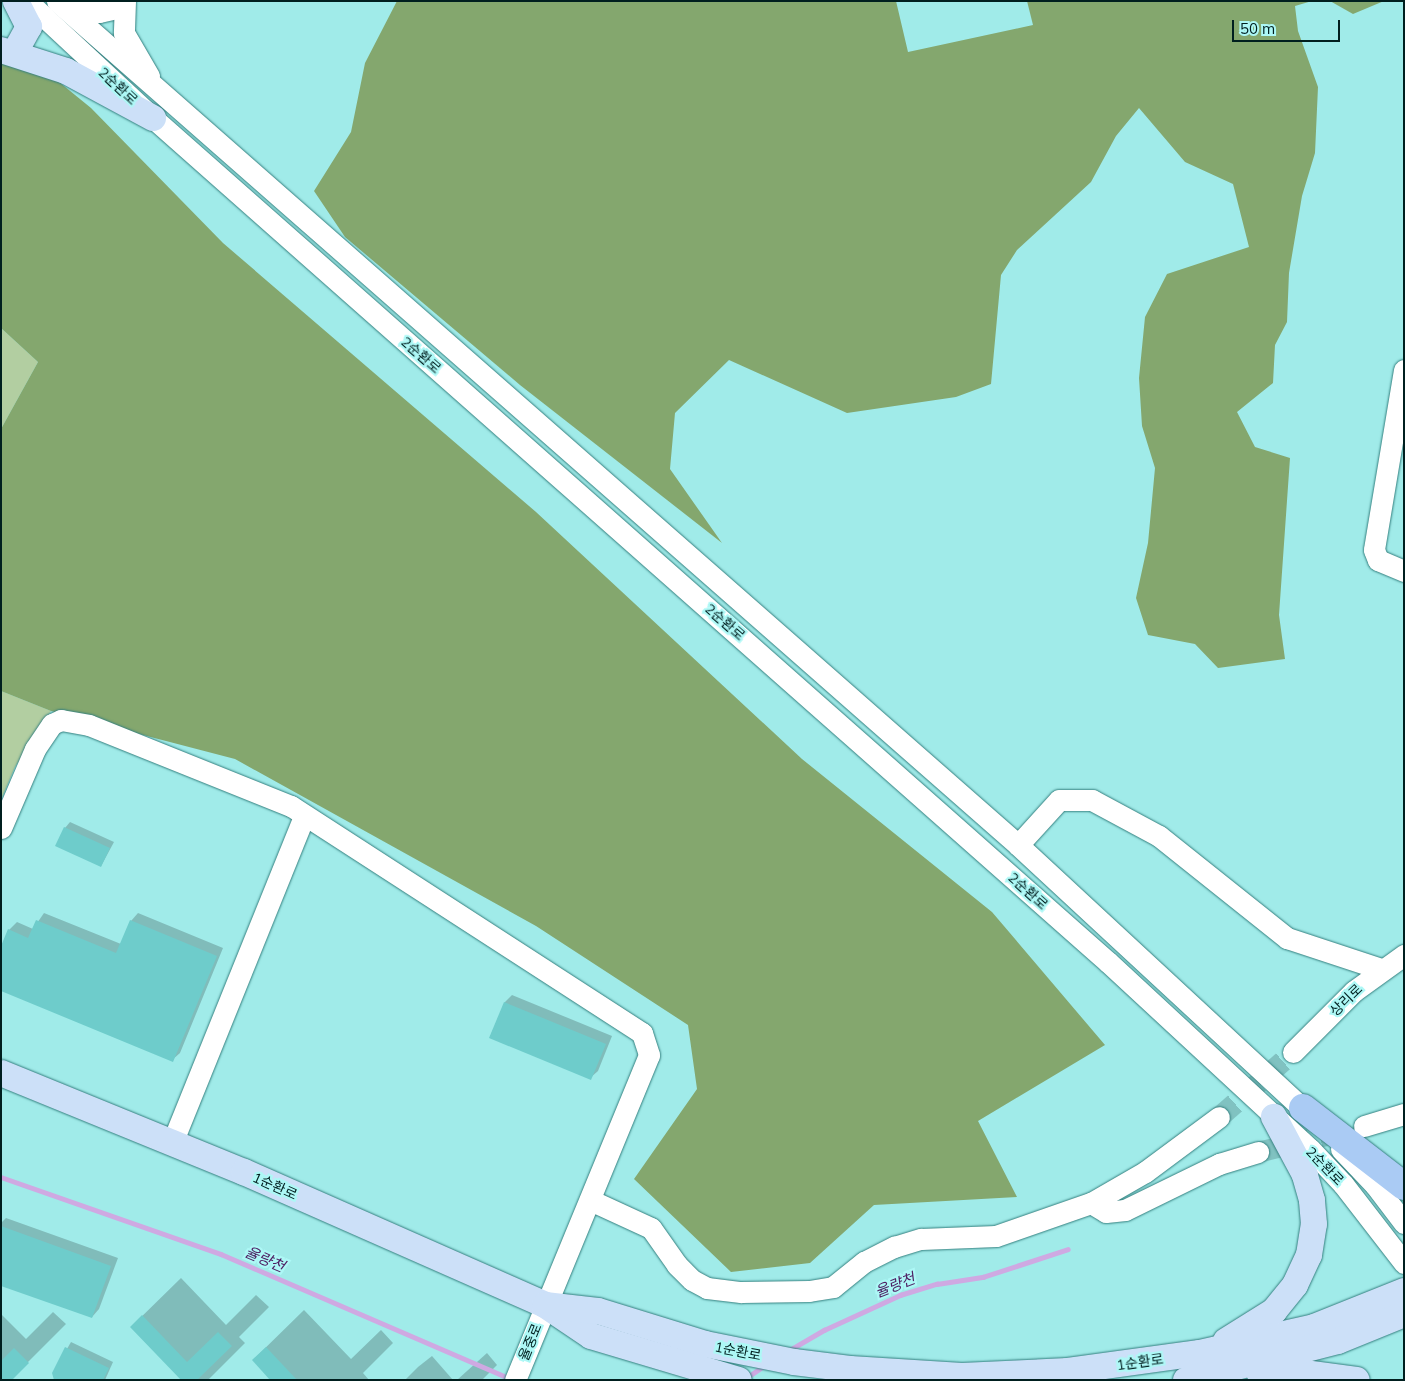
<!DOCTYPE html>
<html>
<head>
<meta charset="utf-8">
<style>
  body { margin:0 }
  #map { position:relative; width:1405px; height:1381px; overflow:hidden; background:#a0ebe9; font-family:Mulish,"Noto Sans KR",sans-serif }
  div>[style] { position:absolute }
  .green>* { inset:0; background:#b2cea1 }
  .forest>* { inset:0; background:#84a76e }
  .shadow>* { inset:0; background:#0003 }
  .stream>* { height:4.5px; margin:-2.25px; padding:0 2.25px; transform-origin:2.25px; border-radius:2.25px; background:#cfa9e2 }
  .building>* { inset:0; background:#6ecccb }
  .minor-tunnel>* { height:21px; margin-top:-10.5px; transform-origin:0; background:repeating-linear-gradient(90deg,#80c2c1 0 21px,transparent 0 32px) }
  .roads { filter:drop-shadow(0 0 1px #337f7e) drop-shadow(0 0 1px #337f7e) }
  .minor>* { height:21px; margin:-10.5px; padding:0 10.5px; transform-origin:10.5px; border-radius:10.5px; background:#fff }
  .major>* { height:26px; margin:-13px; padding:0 13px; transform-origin:13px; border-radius:13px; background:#cce0f8 }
  .highway>* { height:28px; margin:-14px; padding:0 14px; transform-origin:14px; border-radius:14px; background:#aacbf4 }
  span { translate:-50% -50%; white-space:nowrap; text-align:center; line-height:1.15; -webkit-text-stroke:4.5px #adf8f6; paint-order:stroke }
  .street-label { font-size:14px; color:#001f1f }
  .water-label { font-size:15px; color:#4f2063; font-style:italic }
  .frame { position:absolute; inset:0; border:2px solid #001f1f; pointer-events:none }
  .scale { position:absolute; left:1232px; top:20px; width:108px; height:22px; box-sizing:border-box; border:2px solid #001f1f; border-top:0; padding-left:6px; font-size:15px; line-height:18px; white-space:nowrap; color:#001f1f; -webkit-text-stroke:4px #adf8f6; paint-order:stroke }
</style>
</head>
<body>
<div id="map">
  <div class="green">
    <div style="clip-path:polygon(1px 328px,38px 362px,1px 429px)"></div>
    <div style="clip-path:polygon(1px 691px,51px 711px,15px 767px,1px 800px)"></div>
  </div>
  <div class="forest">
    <div style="clip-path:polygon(397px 1px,896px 1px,908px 52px,1033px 25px,1027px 1px,1312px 1px,1295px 6px,1298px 31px,1318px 87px,1315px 153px,1302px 196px,1289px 273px,1287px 322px,1275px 345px,1273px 383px,1237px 412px,1255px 447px,1290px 458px,1279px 615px,1285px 659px,1218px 668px,1195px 644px,1148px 635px,1136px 598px,1148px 543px,1155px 468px,1142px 426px,1139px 378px,1145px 317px,1167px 274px,1249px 247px,1233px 184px,1185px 162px,1139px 108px,1116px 136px,1091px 182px,1017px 250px,1001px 275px,991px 384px,956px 397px,847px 413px,729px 360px,675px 413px,670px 469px,722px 543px,520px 385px,345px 237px,314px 191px,351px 132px,365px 63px)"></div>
    <div style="clip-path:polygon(1330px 1px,1384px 1px,1353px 14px)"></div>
    <div style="clip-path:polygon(1px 60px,37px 64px,91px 108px,223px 243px,536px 512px,802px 759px,992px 912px,1105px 1045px,978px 1121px,1017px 1197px,874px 1205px,810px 1263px,731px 1272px,634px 1179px,697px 1089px,688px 1025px,536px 926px,235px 759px,51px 711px,1px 691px,1px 429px,38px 362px,1px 328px)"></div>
  </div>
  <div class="shadow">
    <div style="clip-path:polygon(70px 822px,114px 842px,101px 866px,65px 828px)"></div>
    <div style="clip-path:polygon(44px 913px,121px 944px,131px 921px,138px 913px,223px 948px,180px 1053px,172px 1060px,9px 930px,17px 922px,33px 929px)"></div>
    <div style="clip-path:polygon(512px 995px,612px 1036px,598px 1071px,590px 1078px,490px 1037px,505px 1002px)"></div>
    <div style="clip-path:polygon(6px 1218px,118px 1258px,99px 1309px,92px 1317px,1px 1284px,1px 1223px)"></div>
    <div style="clip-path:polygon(181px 1278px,226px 1325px,256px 1295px,269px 1307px,239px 1337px,245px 1343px,208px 1380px,183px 1380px,131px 1327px)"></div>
    <div style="clip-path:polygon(304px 1310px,351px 1359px,381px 1330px,393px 1343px,363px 1373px,369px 1380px,272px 1380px,253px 1360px)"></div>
    <div style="clip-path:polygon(53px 1312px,66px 1324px,10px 1380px,1px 1380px,1px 1314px,26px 1339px)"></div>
    <div style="clip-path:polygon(71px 1342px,113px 1362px,105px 1380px,55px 1380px,53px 1373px)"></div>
    <div style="clip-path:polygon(487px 1353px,497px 1365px,482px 1380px,457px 1380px)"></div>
    <div style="clip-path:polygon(432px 1356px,453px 1380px,405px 1380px,418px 1367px)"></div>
  </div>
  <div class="stream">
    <div style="left:1px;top:1177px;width:233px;rotate:19.3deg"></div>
    <div style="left:221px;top:1254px;width:314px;rotate:23.3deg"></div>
    <div style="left:788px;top:1351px;width:42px;rotate:-30.3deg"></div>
    <div style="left:824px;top:1330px;width:84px;rotate:-24.7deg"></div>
    <div style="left:900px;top:1295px;width:39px;rotate:-17deg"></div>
    <div style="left:937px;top:1284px;width:47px;rotate:-8.7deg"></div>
    <div style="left:983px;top:1277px;width:89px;rotate:-18.2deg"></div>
    <div style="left:746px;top:1378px;width:22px;rotate:-34deg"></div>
  </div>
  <div class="building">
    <div style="clip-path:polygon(64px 827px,110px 848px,101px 867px,55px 846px)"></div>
    <div style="clip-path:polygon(36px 920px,116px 953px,130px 920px,217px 956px,173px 1062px,1px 991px,1px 946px,8px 929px,28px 938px)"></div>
    <div style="clip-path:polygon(504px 1002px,606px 1044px,591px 1080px,489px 1038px)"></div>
    <div style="clip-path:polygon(1px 1226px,111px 1266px,92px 1318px,1px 1286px)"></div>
    <div style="clip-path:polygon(142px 1315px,187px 1362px,218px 1332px,232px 1346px,197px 1380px,181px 1380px,130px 1327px)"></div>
    <div style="clip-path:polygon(65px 1347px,109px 1368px,103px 1380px,54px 1380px,52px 1373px)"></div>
    <div style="clip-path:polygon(266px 1347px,297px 1380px,270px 1380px,252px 1360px)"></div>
    <div style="clip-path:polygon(14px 1348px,29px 1363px,12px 1380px,1px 1380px,1px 1361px)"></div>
  </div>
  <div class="minor-tunnel">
    <div style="left:1219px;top:1117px;width:98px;rotate:-41.3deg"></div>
    <div style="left:1258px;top:1152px;width:92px;rotate:-13.9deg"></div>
  </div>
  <div class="roads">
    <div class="minor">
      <div style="left:27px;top:1px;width:172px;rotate:42.9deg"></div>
      <div style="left:153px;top:118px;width:1275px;rotate:41.47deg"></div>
      <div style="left:1108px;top:962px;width:275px;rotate:42.8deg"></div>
      <div style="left:1310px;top:1149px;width:48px;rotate:46.7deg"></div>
      <div style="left:1343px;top:1184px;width:100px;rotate:52.3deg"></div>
      <div style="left:57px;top:1px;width:1279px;rotate:41.29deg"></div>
      <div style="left:1018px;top:845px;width:403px;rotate:42.8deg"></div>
      <div style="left:66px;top:1px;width:14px;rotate:30deg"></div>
      <div style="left:78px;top:8px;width:21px;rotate:11deg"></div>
      <div style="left:99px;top:12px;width:17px;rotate:-13deg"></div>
      <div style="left:116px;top:8px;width:9px;rotate:-49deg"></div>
      <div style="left:125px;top:1px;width:32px;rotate:92deg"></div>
      <div style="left:124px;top:33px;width:50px;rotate:59.8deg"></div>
      <div style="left:1404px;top:370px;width:182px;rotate:99.5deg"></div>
      <div style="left:1374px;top:550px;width:11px;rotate:68deg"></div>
      <div style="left:1378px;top:560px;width:28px;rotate:23deg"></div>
      <div style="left:1px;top:828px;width:86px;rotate:-66.7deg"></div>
      <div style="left:35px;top:749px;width:30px;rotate:-56deg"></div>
      <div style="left:52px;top:724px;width:10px;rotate:-24deg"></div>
      <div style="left:61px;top:720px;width:28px;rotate:10deg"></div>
      <div style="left:89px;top:725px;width:218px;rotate:21.9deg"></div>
      <div style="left:291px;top:806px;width:418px;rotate:32.9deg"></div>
      <div style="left:642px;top:1033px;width:23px;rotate:72deg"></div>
      <div style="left:649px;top:1055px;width:352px;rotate:112.4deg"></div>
      <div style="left:1018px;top:845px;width:61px;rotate:-47.7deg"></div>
      <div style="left:1059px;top:800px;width:33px"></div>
      <div style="left:1092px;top:800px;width:76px;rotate:28.2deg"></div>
      <div style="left:1159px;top:836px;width:164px;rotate:38.6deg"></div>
      <div style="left:1287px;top:938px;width:99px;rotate:18.3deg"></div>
      <div style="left:1293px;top:1052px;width:86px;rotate:-45deg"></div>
      <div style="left:1354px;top:991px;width:62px;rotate:-35.8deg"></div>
      <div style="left:1364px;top:1126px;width:42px;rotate:-16.7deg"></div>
      <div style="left:172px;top:1143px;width:353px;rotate:-68deg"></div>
      <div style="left:1341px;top:1149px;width:50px;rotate:46.6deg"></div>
      <div style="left:1375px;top:1185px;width:48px;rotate:52.7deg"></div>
      <div style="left:590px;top:1200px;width:67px;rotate:24.7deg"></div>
      <div style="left:651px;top:1228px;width:45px;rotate:54.9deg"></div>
      <div style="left:677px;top:1265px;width:21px;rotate:45deg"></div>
      <div style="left:692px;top:1280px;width:17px;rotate:28deg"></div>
      <div style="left:707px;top:1288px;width:34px;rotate:7deg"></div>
      <div style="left:741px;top:1292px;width:68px;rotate:-0.8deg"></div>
      <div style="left:809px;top:1291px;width:24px;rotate:-9deg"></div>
      <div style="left:833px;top:1287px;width:40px;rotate:-39deg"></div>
      <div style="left:864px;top:1262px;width:34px;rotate:-27deg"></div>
      <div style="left:894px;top:1247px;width:28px;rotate:-17deg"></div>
      <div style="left:921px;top:1239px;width:75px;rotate:-2.3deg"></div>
      <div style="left:996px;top:1236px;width:101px;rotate:-19.2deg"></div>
      <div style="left:1091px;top:1203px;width:62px;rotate:-29.9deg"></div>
      <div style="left:1145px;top:1172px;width:92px;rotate:-36.6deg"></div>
      <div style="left:1091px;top:1203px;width:17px;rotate:31deg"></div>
      <div style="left:1106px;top:1212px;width:19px;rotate:-6deg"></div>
      <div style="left:1125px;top:1210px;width:105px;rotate:-26.1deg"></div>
      <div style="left:1219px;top:1164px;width:41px;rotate:-17.1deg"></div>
    </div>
    <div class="major">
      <div style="left:1px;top:50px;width:68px;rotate:17.9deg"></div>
      <div style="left:66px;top:71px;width:99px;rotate:28.4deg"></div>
      <div style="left:15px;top:52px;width:29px;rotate:-61deg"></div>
      <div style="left:29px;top:27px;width:29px;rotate:-117deg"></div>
      <div style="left:1px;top:1073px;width:262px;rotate:22.2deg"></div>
      <div style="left:244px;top:1172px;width:329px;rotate:23.8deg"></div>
      <div style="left:545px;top:1305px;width:55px;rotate:34deg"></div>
      <div style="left:591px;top:1336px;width:154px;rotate:16.6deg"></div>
      <div style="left:545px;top:1305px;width:53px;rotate:6.5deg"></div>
      <div style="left:598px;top:1311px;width:112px;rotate:17.1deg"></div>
      <div style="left:705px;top:1344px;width:91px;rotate:11.4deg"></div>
      <div style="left:794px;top:1362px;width:56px;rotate:7.1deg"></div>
      <div style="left:850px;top:1369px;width:112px;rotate:3.6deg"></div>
      <div style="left:962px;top:1376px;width:106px;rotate:-2.7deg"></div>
      <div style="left:1068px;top:1371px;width:133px;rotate:-7.8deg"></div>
      <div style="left:1200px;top:1353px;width:117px;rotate:-12.8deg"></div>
      <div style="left:1314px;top:1327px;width:97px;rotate:-21.8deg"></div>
      <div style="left:1226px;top:1341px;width:57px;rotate:-32deg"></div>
      <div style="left:1274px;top:1311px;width:33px;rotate:-51deg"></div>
      <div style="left:1295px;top:1285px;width:33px;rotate:-65deg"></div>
      <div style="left:1309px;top:1255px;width:31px;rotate:-81deg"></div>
      <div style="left:1314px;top:1224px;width:24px;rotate:-95deg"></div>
      <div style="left:1312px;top:1200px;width:26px;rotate:-106deg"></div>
      <div style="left:1305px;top:1175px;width:66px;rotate:-118.1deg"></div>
      <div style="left:1259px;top:1372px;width:45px;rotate:1.3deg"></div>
      <div style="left:1304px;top:1373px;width:53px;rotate:7.5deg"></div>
      <div style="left:1186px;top:1380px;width:157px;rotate:-14.4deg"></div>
      <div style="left:1338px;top:1341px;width:71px;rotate:-22.2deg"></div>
    </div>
    <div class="highway">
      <div style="left:1303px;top:1108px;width:128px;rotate:37.7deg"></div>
    </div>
  </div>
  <div class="street-label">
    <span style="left:118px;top:86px;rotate:43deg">2순환로</span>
    <span style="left:421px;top:355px;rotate:41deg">2순환로</span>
    <span style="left:725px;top:622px;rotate:41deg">2순환로</span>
    <span style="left:1028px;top:891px;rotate:42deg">2순환로</span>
    <span style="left:1346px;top:1000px;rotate:-44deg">상리로</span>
    <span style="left:1325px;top:1166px;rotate:46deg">2순환로</span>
    <span style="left:275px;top:1186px;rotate:24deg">1순환로</span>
    <span style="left:530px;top:1342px;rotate:-68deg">율중로</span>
    <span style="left:738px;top:1351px;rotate:11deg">1순환로</span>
    <span style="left:1140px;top:1362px;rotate:-8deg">1순환로</span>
  </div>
  <div class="water-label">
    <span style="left:265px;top:1259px;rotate:23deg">율량천</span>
    <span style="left:895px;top:1285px;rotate:-21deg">율량천</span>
  </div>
  <div class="frame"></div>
  <div class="scale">50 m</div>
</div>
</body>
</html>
